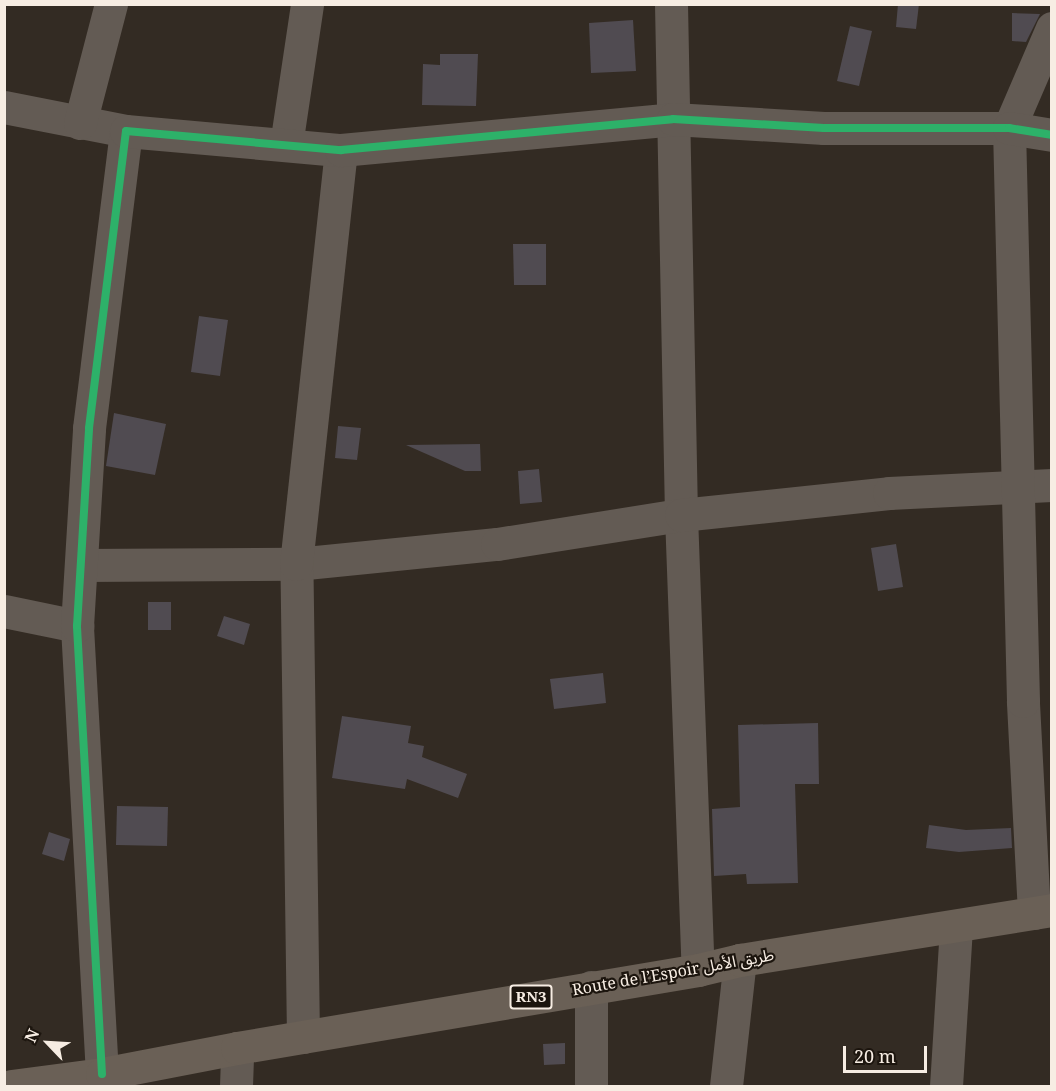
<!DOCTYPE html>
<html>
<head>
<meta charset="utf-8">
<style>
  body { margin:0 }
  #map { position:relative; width:1056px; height:1091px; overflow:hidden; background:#332b23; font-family:"Noto Serif","Noto Sans Arabic",serif }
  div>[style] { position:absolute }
  .building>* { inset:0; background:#504b51 }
  .minor>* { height:33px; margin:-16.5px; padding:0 16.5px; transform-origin:16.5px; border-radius:16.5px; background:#635b54 }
  .highway>* { height:33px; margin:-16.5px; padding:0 16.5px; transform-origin:16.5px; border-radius:16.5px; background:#6a6056 }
  .cycleway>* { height:8px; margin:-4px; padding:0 4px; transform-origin:4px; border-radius:4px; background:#2db169 }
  span { translate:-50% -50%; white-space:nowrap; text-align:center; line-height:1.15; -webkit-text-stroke:4.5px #1c150e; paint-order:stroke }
  .shield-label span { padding:2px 4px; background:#1c150e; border:2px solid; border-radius:4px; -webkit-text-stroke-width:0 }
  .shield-label { font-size:15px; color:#f7ede3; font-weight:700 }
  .street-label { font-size:16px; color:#f7ede3 }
  .frame { position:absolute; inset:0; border:6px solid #f7ede3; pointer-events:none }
  .north { position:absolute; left:18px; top:1013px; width:60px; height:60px; -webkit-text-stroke:4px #1c150e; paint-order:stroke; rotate:295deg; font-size:16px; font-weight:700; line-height:24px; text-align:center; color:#f7ede3 }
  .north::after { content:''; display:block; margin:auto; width:21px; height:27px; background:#f7ede3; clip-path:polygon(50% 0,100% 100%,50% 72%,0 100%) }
  .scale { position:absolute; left:843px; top:1046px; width:84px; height:27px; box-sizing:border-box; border:3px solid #f7ede3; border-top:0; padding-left:8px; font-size:18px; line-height:21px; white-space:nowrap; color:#f7ede3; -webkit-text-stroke:4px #1c150e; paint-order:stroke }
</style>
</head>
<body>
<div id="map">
  <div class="building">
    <div style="clip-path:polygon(898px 4px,919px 4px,916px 29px,896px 27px)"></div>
    <div style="clip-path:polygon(1012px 13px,1040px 14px,1026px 42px,1012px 41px)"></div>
    <div style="clip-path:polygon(633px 20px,636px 71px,591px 73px,589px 23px)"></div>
    <div style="clip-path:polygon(850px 26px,872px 31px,859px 86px,837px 81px)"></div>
    <div style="clip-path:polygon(440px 54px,478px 54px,476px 106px,422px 105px,423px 64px,440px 65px)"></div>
    <div style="clip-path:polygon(513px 244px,546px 244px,546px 285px,514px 285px)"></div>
    <div style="clip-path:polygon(199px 316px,228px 320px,220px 376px,191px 372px)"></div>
    <div style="clip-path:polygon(114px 413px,166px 424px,155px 475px,106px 466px)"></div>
    <div style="clip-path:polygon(338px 426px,361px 428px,357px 460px,335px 458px)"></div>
    <div style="clip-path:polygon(480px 444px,481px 471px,465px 471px,406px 445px)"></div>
    <div style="clip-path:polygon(539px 469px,542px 502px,520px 504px,518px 471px)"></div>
    <div style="clip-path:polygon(896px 544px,903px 587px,878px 591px,871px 548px)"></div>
    <div style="clip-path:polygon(148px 602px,171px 602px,171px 630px,148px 630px)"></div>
    <div style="clip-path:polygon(224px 616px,250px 624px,244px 645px,217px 636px)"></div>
    <div style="clip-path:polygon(603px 673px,606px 703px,554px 709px,550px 679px)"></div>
    <div style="clip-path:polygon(342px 716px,411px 726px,408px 743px,424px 746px,422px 757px,467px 774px,458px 798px,407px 779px,405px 789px,332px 778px)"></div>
    <div style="clip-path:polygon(818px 723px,819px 784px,795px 784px,798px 883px,747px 884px,746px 874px,714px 876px,712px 809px,740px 807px,738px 725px)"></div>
    <div style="clip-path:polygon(117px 806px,168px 807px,167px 846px,116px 845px)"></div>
    <div style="clip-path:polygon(929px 825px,966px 830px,1011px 828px,1012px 848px,959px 852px,926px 848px)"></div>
    <div style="clip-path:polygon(49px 832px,70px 839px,64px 861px,42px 854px)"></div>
    <div style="clip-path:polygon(565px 1043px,565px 1064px,544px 1065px,543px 1044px)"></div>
  </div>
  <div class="minor">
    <div style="left:671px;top:4px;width:511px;rotate:88.88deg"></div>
    <div style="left:681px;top:515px;width:455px;rotate:87.9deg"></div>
    <div style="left:4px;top:107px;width:124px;rotate:11.1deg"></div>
    <div style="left:80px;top:123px;width:123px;rotate:-75.4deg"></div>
    <div style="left:286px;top:145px;width:143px;rotate:-81.5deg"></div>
    <div style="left:81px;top:565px;width:215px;rotate:-0.3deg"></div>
    <div style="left:296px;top:564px;width:202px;rotate:-5.7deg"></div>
    <div style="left:497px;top:544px;width:186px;rotate:-9deg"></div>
    <div style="left:681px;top:515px;width:209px;rotate:-6deg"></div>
    <div style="left:889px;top:493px;width:163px;rotate:-2.8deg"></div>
    <div style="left:4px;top:611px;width:75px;rotate:11.6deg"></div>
    <div style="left:1034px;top:913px;width:212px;rotate:-93deg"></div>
    <div style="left:1023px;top:701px;width:573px;rotate:-91.4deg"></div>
    <div style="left:1009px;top:128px;width:109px;rotate:-66.7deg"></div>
    <div style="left:591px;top:987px;width:99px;rotate:90deg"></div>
    <div style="left:303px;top:1037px;width:473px;rotate:-90.8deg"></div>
    <div style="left:296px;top:564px;width:416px;rotate:-83.8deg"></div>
    <div style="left:102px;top:1074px;width:449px;rotate:-93.2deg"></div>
    <div style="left:77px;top:626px;width:198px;rotate:-86.5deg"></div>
    <div style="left:89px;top:428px;width:299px;rotate:-82.9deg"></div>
    <div style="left:126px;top:131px;width:216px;rotate:5.1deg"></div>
    <div style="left:341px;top:150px;width:333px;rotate:-5.3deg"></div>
    <div style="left:673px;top:119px;width:151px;rotate:3.4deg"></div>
    <div style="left:824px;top:128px;width:185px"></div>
    <div style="left:1009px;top:128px;width:44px;rotate:9.2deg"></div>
    <div style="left:236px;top:1086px;width:38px;rotate:-88deg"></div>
    <div style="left:726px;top:1086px;width:127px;rotate:-83.7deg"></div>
    <div style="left:946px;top:1086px;width:160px;rotate:-86.4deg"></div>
  </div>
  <div class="highway">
    <div style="left:11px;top:1086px;width:92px;rotate:-7.5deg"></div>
    <div style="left:102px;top:1074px;width:137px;rotate:-10.9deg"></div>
    <div style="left:237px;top:1048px;width:468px;rotate:-9.6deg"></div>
    <div style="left:698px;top:970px;width:43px;rotate:-13.4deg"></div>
    <div style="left:740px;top:960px;width:316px;rotate:-9.1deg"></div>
  </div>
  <div class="cycleway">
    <div style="left:102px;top:1074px;width:449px;rotate:-93.2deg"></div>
    <div style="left:77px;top:626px;width:198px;rotate:-86.5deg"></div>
    <div style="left:89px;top:428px;width:299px;rotate:-82.9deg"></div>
    <div style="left:126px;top:131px;width:216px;rotate:5.1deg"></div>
    <div style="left:341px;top:150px;width:333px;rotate:-5.3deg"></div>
    <div style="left:673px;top:119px;width:151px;rotate:3.4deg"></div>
    <div style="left:824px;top:128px;width:185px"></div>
    <div style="left:1009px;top:128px;width:44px;rotate:9.2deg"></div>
  </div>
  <div class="shield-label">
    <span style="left:531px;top:997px">RN3</span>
  </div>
  <div class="street-label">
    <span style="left:673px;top:972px;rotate:-10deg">Route de l’Espoir طريق الأمل</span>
  </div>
  <div class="frame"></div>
  <div class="north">N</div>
  <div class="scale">20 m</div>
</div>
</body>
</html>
